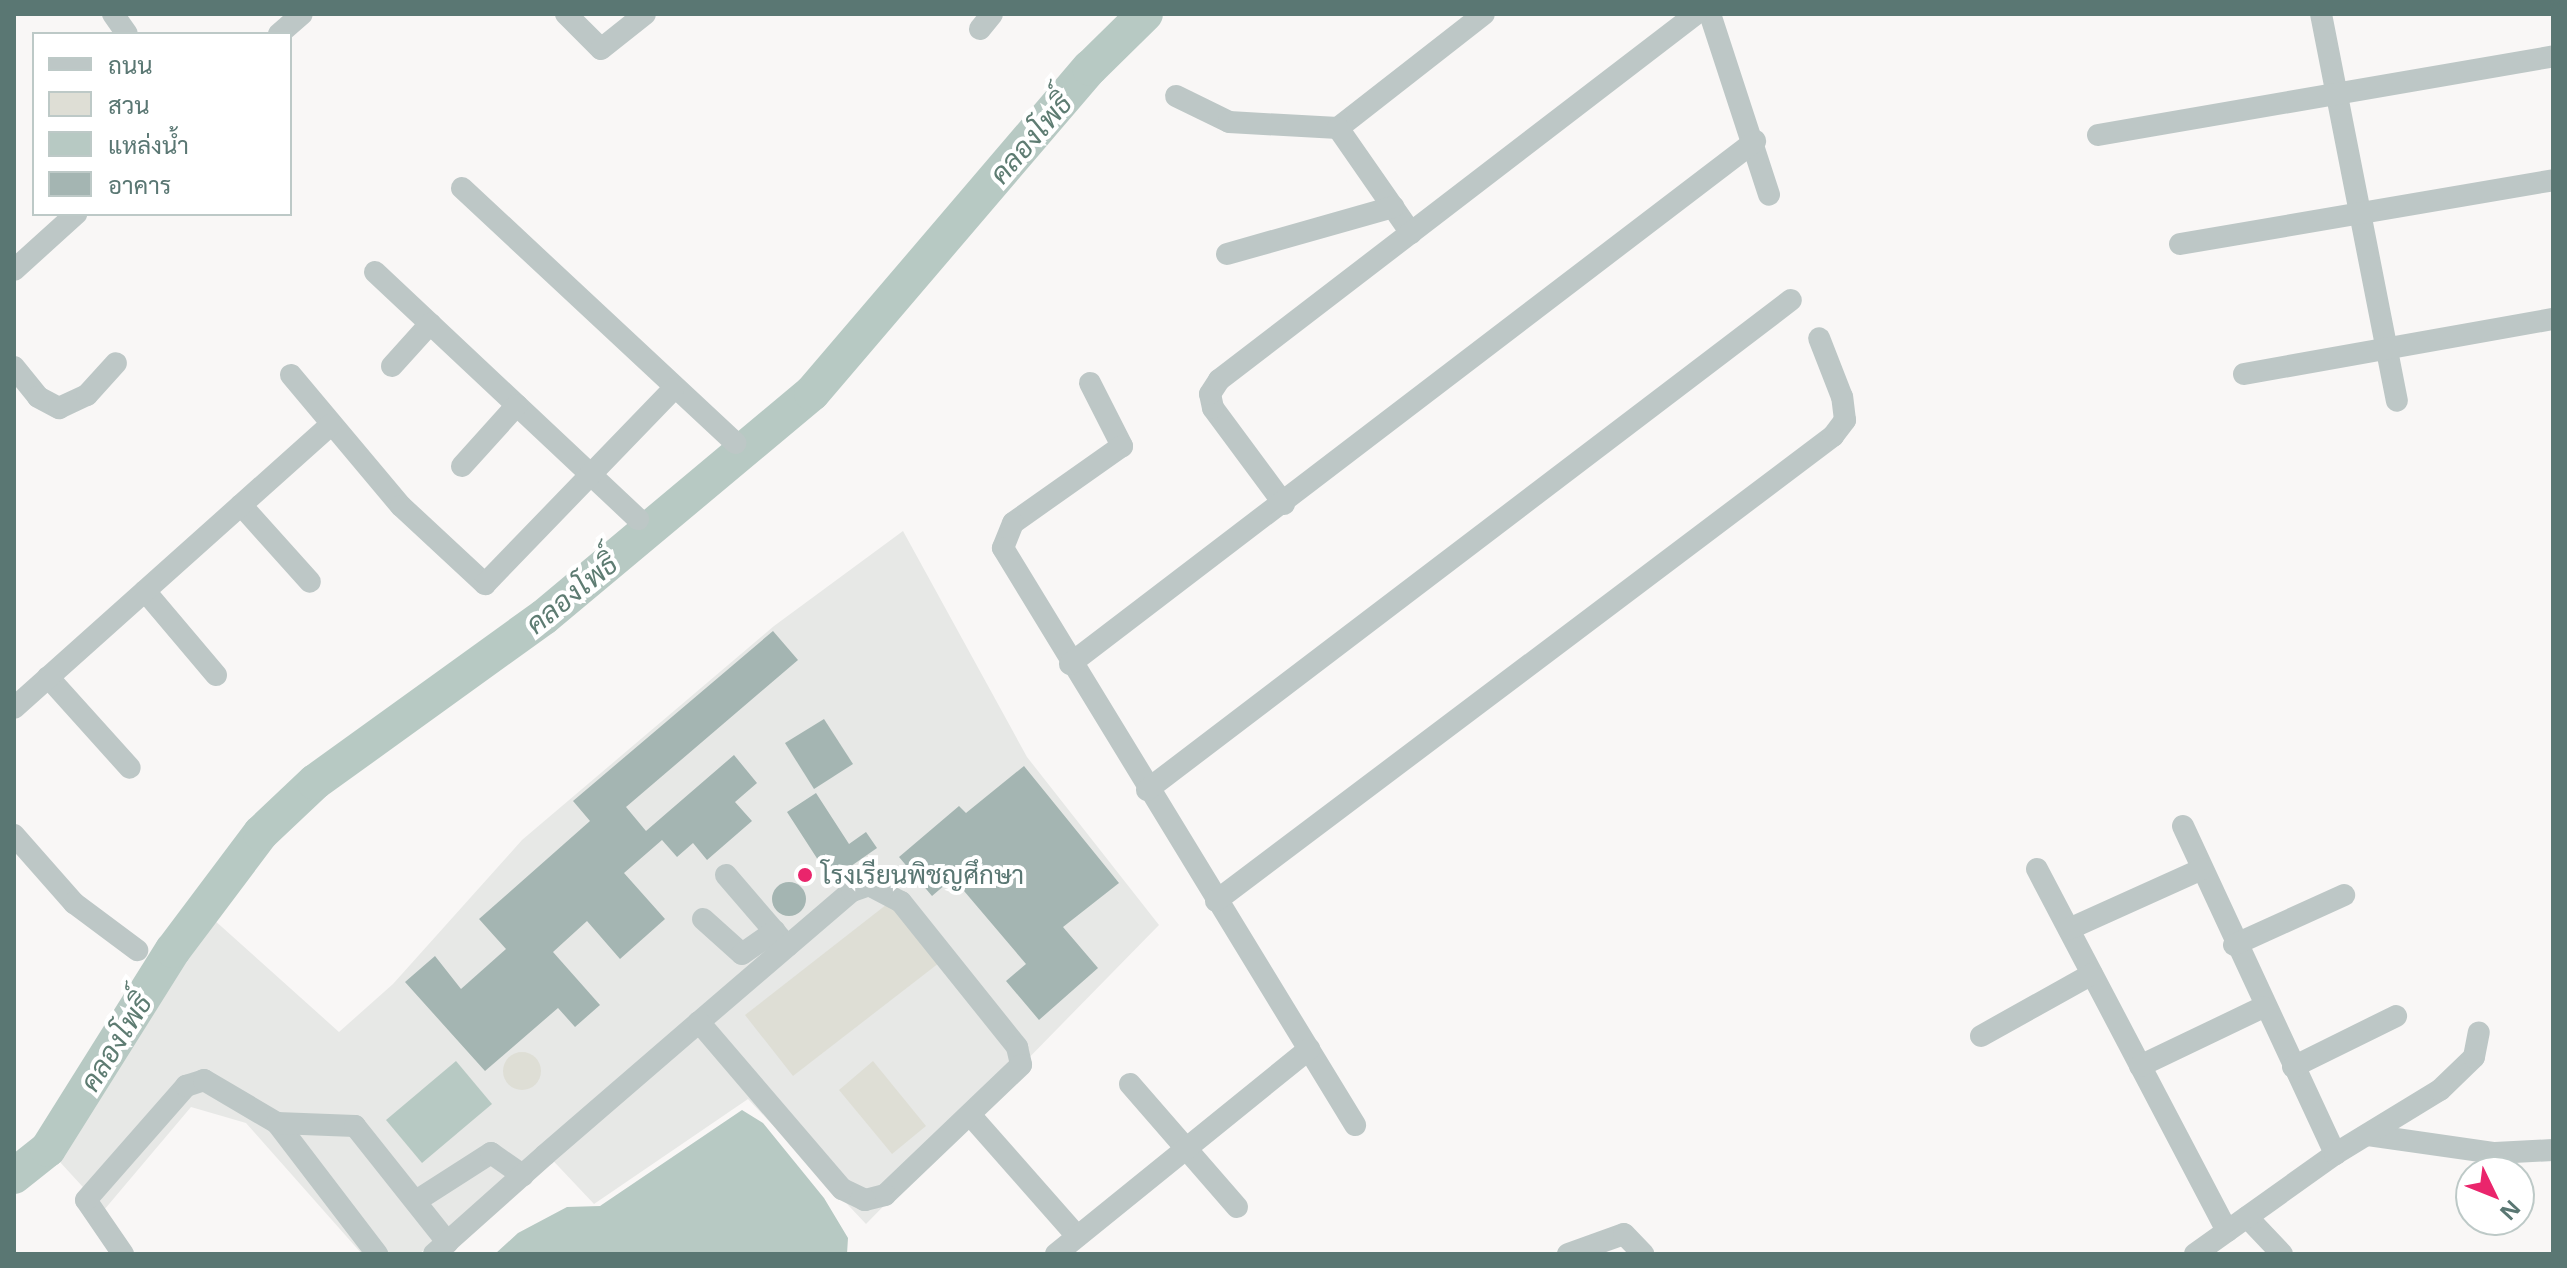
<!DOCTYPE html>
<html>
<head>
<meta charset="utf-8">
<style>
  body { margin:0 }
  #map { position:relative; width:2567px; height:1268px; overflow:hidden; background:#f9f7f6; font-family:"Open Sans",Sarabun,sans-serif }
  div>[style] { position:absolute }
  .built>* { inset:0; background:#e7e8e6 }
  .green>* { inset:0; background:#deded5 }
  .round { border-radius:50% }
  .water>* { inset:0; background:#b7c9c3 }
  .river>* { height:36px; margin:-18px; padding:0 18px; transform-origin:18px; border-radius:18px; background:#b7c9c3 }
  .building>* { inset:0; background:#a4b5b2 }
  .minor>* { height:22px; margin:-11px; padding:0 11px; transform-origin:11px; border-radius:11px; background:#bdc7c6 }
  .dots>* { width:22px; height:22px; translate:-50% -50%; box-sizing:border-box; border:4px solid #fff; border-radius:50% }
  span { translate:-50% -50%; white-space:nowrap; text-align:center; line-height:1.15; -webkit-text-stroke:8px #fff; paint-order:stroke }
  .poi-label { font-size:26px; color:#5a7773 }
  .left { translate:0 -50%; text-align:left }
  .water-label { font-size:28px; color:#5e7c72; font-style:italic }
  .frame { position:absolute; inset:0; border:16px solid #5a7773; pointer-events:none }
  .legend { position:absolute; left:32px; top:32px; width:260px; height:184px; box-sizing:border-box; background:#fff; border:2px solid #bdc9c7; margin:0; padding:10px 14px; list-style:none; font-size:24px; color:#5a7773 }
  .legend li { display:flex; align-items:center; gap:16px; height:40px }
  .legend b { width:40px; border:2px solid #bdc9c7 }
  .north { position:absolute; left:2455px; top:1156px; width:80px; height:80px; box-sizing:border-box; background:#fff; border:2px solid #bdc9c7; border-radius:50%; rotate:133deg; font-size:22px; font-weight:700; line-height:32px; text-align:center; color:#5a7773 }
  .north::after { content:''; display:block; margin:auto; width:28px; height:36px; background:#ea256c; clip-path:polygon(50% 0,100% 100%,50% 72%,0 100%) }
</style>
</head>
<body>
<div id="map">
  <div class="built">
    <div style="clip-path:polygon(903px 531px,1027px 757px,1159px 925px,866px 1224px,748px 1099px,594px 1204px,543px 1150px,419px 1254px,362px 1254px,246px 1123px,191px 1107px,104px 1210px,48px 1149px,203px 910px,339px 1032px,393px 984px,522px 840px,774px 626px)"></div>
  </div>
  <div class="green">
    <div style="clip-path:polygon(891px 901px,939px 963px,793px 1076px,745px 1015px)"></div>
    <div class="round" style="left:503px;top:1052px;width:38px;height:38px"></div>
    <div style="clip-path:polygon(873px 1061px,926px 1126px,892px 1154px,839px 1090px)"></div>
  </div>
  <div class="water">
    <div style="clip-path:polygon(456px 1061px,492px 1104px,422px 1163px,386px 1120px)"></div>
    <div style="clip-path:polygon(742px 1110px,763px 1123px,824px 1198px,848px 1238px,847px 1254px,495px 1254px,518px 1233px,567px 1207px,600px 1206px)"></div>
  </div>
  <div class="river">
    <div style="left:14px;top:1176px;width:43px;rotate:-38.5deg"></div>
    <div style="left:48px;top:1149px;width:235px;rotate:-57.9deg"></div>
    <div style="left:173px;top:950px;width:146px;rotate:-53.1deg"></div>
    <div style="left:261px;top:833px;width:74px;rotate:-43.4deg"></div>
    <div style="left:315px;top:782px;width:282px;rotate:-35.8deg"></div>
    <div style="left:544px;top:617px;width:349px;rotate:-39.9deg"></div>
    <div style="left:812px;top:393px;width:428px;rotate:-49.5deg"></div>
    <div style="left:1090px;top:68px;width:77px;rotate:-44.5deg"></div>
  </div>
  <div class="building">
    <div style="clip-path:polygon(773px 631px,798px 660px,626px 807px,646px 831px,734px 755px,757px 783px,735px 802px,752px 821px,707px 860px,693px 843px,677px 857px,662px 840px,624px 873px,665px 919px,620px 959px,587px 921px,553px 952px,600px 1005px,575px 1027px,558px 1008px,485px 1071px,405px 982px,435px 956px,461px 989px,506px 949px,479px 919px,590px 821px,573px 801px)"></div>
    <div style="clip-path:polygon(824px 719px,853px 764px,814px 789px,785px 743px)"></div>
    <div style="clip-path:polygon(1024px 766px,1119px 883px,1063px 927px,1098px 968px,1039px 1020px,1006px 981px,1026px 964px,953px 878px,932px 896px,899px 857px,959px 806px,966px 813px)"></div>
    <div style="clip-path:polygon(816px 793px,849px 844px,866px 832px,877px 848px,831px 880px,787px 812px)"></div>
    <div class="round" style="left:772px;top:882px;width:34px;height:34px"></div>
  </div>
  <div class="minor">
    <div style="left:113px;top:14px;width:24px;rotate:55deg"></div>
    <div style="left:566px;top:14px;width:49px;rotate:45deg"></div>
    <div style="left:601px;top:49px;width:56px;rotate:-38.5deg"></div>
    <div style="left:1710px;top:14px;width:190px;rotate:71.9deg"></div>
    <div style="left:2321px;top:14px;width:394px;rotate:78.9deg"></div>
    <div style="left:980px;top:29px;width:19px;rotate:-51deg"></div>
    <div style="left:279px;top:34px;width:30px;rotate:-41deg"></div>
    <div style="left:1176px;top:96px;width:59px;rotate:26.1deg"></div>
    <div style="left:1229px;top:122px;width:109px;rotate:3.2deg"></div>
    <div style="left:1338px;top:128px;width:185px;rotate:-38deg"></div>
    <div style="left:1338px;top:128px;width:128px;rotate:55.2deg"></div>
    <div style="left:2098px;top:135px;width:462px;rotate:-9.8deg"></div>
    <div style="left:462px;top:188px;width:374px;rotate:43deg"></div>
    <div style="left:2180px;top:244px;width:378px;rotate:-9.7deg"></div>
    <div style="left:1227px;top:254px;width:173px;rotate:-15.8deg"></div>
    <div style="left:14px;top:270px;width:84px;rotate:-42.1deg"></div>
    <div style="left:375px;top:272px;width:361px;rotate:43.2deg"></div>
    <div style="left:392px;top:366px;width:57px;rotate:-47.9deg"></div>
    <div style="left:14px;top:367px;width:38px;rotate:51deg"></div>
    <div style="left:38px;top:397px;width:24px;rotate:28deg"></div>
    <div style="left:59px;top:408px;width:31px;rotate:-25deg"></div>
    <div style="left:87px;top:395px;width:43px;rotate:-47.8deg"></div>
    <div style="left:2244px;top:374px;width:314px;rotate:-10.1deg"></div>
    <div style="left:291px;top:375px;width:171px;rotate:50deg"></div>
    <div style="left:401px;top:506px;width:115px;rotate:42.9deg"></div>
    <div style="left:485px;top:584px;width:271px;rotate:-46deg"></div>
    <div style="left:1090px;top:383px;width:71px;rotate:63.1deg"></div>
    <div style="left:1122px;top:446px;width:133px;rotate:144.8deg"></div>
    <div style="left:1013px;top:523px;width:27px;rotate:112deg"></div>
    <div style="left:1003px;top:548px;width:676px;rotate:58.61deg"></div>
    <div style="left:462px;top:466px;width:82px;rotate:-48deg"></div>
    <div style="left:1284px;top:504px;width:119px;rotate:-126.5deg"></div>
    <div style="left:1213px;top:408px;width:14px;rotate:-102deg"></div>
    <div style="left:1210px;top:394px;width:17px;rotate:-57deg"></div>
    <div style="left:1219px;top:380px;width:601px;rotate:-37.5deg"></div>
    <div style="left:241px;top:505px;width:103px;rotate:48.1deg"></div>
    <div style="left:145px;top:591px;width:110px;rotate:49.8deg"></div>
    <div style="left:1070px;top:664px;width:862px;rotate:-37.36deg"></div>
    <div style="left:48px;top:677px;width:122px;rotate:48deg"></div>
    <div style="left:14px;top:708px;width:425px;rotate:-41.8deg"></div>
    <div style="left:1147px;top:790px;width:809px;rotate:-37.27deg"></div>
    <div style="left:2183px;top:826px;width:362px;rotate:65.1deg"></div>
    <div style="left:14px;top:835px;width:91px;rotate:48.6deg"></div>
    <div style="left:74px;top:903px;width:79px;rotate:36.7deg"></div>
    <div style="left:2037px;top:869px;width:409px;rotate:62.3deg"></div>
    <div style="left:726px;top:875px;width:94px;rotate:49.3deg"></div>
    <div style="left:1216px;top:901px;width:773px;rotate:-37deg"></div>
    <div style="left:1833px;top:436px;width:20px;rotate:-53deg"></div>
    <div style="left:1845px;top:420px;width:23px;rotate:-97deg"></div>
    <div style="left:1842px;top:397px;width:63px;rotate:-111.3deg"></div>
    <div style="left:703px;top:919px;width:52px;rotate:41.9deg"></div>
    <div style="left:742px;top:954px;width:40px;rotate:-34.9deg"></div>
    <div style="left:2069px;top:929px;width:146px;rotate:-24.3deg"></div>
    <div style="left:2234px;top:945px;width:121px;rotate:-24.4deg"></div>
    <div style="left:1981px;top:1036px;width:127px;rotate:-29.2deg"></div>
    <div style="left:2140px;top:1066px;width:136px;rotate:-25.6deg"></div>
    <div style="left:2293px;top:1067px;width:115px;rotate:-26.3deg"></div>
    <div style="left:1130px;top:1084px;width:163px;rotate:49deg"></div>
    <div style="left:972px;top:1117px;width:159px;rotate:48.6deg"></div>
    <div style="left:277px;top:1123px;width:165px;rotate:52.6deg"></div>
    <div style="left:2368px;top:1135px;width:128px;rotate:8.1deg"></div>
    <div style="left:2495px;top:1153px;width:58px;rotate:-3deg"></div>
    <div style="left:416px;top:1201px;width:89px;rotate:-32.6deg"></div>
    <div style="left:491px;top:1153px;width:39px;rotate:35deg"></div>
    <div style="left:2247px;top:1217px;width:51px;rotate:46.6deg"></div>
    <div style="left:123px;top:1254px;width:65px;rotate:-124.4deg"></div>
    <div style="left:86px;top:1200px;width:152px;rotate:-48.7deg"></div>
    <div style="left:186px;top:1086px;width:19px;rotate:-18deg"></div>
    <div style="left:204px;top:1080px;width:85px;rotate:30.5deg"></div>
    <div style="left:277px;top:1123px;width:78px;rotate:2.2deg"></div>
    <div style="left:355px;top:1126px;width:149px;rotate:51.5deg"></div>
    <div style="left:434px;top:1254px;width:149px;rotate:-41.7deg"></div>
    <div style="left:545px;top:1155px;width:203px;rotate:-40.8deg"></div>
    <div style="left:699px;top:1022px;width:201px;rotate:-40.6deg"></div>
    <div style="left:852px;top:891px;width:18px;rotate:-19deg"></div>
    <div style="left:869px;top:885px;width:36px;rotate:28deg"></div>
    <div style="left:901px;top:902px;width:186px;rotate:51.3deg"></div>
    <div style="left:1017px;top:1047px;width:18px;rotate:77deg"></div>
    <div style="left:1021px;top:1065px;width:188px;rotate:136.3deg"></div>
    <div style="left:885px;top:1195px;width:21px;rotate:166deg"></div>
    <div style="left:865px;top:1200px;width:25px;rotate:-154deg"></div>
    <div style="left:842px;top:1189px;width:220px;rotate:-130.6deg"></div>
    <div style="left:1056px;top:1254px;width:326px;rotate:-39deg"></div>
    <div style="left:1568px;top:1254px;width:59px;rotate:-19.7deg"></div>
    <div style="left:1624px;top:1234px;width:28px;rotate:46deg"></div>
    <div style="left:2195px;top:1254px;width:172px;rotate:-35.5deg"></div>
    <div style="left:2335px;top:1154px;width:123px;rotate:-31.4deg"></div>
    <div style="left:2440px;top:1090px;width:47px;rotate:-44.1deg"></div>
    <div style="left:2474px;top:1057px;width:25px;rotate:-79deg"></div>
  </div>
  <div class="dots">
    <div style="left:805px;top:875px;background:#ea256c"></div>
  </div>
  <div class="poi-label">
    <span class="left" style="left:821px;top:875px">โรงเรียนพิชญศึกษา</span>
  </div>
  <div class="water-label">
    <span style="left:1030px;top:138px;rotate:-49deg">คลองโพธิ์</span>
    <span style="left:571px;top:593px;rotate:-39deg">คลองโพธิ์</span>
    <span style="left:115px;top:1042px;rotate:-58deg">คลองโพธิ์</span>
  </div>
  <div class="frame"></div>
  <ul class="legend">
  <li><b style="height:10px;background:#bdc7c6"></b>ถนน</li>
  <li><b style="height:22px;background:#deded5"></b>สวน</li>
  <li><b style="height:22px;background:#b7c9c3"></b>แหล่งน้ำ</li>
  <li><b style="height:22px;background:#a4b5b2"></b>อาคาร</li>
  </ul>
  <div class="north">N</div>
</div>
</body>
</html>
